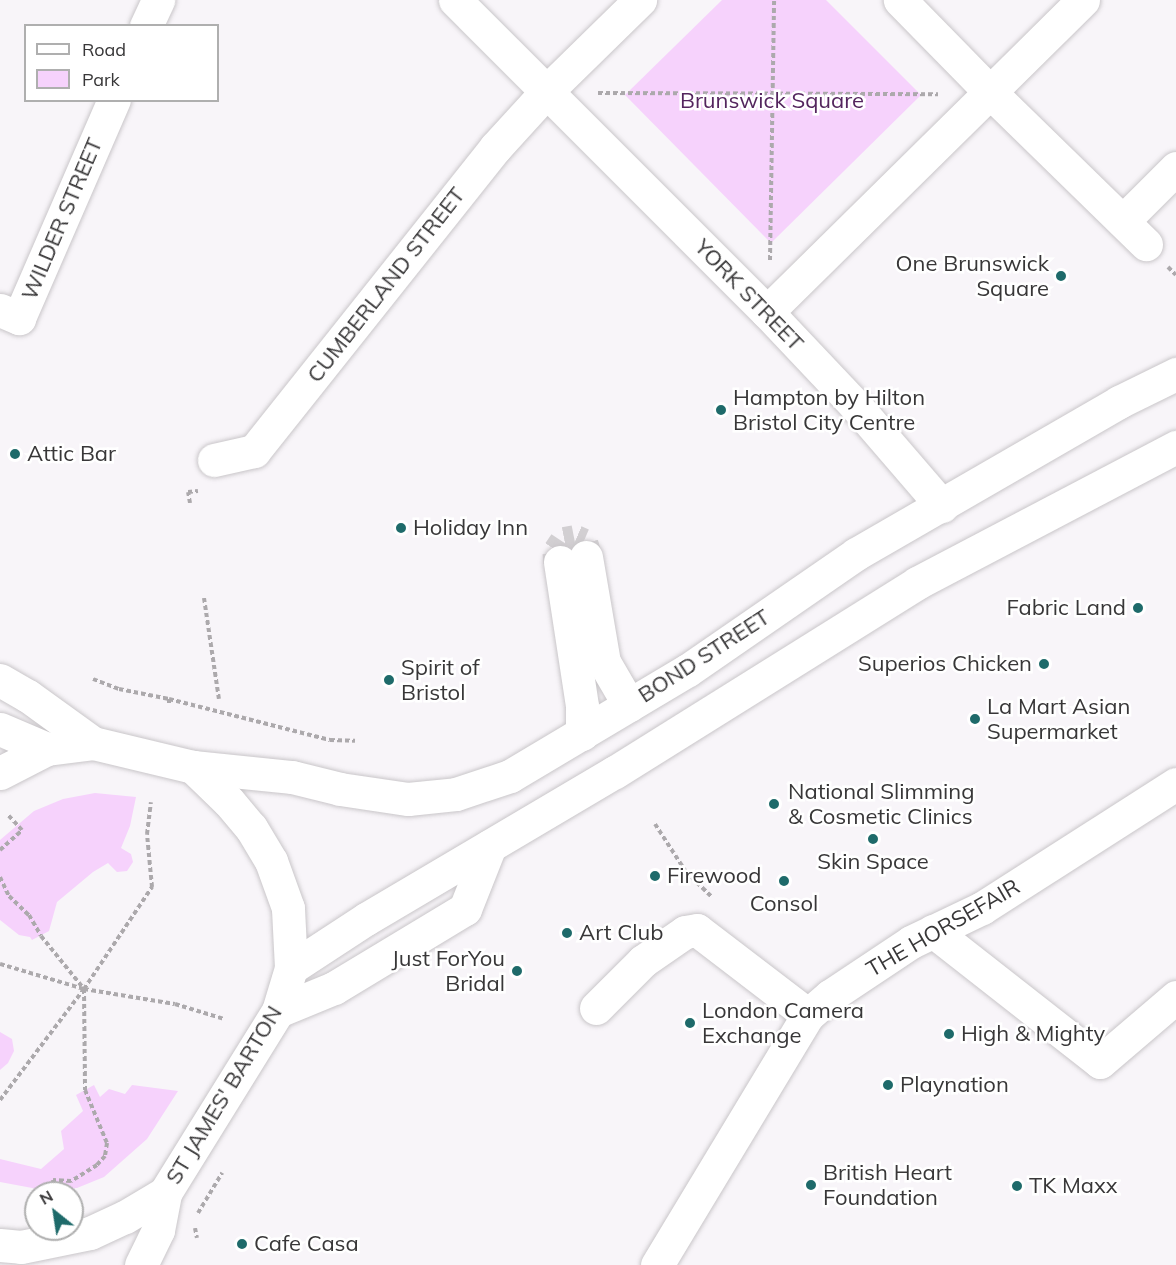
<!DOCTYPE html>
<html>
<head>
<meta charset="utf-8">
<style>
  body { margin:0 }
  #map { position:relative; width:1176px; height:1265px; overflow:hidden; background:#f8f5f9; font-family:Mulish,sans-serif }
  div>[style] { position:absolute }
  .green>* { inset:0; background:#f6d2fc }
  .minor-tunnel>* { height:33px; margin-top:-16.5px; transform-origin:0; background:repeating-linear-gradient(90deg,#d2cfd2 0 33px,transparent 0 49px) }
  .path>* { height:4px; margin-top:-2px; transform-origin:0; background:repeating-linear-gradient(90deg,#aca9ac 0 4.5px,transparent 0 7.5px) }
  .roads { filter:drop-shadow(0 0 2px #c9c6c9) drop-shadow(0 0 2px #c9c6c9) }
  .minor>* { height:33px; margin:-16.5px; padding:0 16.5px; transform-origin:16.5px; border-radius:16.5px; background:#fff }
  .major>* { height:33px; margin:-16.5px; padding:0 16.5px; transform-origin:16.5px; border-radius:16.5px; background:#fff }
  .highway>* { height:33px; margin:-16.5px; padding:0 16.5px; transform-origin:16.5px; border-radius:16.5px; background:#fff }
  .dots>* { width:16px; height:16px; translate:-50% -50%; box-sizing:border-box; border:3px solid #fff; border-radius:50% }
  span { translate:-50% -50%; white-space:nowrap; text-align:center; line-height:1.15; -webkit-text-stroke:5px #fff; paint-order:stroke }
  .park-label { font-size:22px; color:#54255e }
  .street-label { font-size:22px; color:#383738 }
  .poi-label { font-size:22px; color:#383738 }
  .right { translate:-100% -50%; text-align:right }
  .left { translate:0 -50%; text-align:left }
  .legend { position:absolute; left:24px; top:24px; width:195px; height:78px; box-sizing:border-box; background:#fff; border:2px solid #afafaf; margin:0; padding:8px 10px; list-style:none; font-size:18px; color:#383738 }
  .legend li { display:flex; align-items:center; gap:12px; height:30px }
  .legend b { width:30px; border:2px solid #afafaf }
  .north { position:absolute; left:24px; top:1181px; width:60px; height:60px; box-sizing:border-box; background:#fff; border:2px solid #afafaf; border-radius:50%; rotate:330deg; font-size:16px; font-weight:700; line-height:24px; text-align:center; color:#383738 }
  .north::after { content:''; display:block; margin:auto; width:21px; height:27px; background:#1e6a6a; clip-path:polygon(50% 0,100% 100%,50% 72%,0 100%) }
</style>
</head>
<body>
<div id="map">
  <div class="green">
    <div style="clip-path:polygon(722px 0,826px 0,921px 95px,771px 243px,625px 95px)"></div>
    <div style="clip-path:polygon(95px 793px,136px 797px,130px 826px,121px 848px,131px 854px,133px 862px,127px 871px,117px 872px,108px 863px,93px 872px,57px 902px,49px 931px,32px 940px,30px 937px,19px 935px,0 920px,0 840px,34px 811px,63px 799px)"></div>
    <div style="clip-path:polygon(0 1032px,12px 1039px,14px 1051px,8px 1063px,0 1070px)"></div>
    <div style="clip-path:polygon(94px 1085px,100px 1097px,109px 1089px,125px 1094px,132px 1085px,178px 1091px,147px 1139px,104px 1177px,77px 1188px,43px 1190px,0 1182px,0 1159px,41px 1169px,64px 1149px,61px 1131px,83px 1111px,76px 1095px)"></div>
  </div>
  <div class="minor-tunnel">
    <div style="left:560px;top:562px;width:10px;rotate:-96deg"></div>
    <div style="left:559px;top:552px;width:11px;rotate:-56deg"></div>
    <div style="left:565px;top:543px;width:10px;rotate:-11deg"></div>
    <div style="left:575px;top:541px;width:8px;rotate:23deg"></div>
    <div style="left:582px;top:544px;width:14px;rotate:73deg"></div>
  </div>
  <div class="path">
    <div style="left:598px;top:93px;width:340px;rotate:0.2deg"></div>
    <div style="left:770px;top:260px;width:260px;rotate:-89.1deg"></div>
    <div style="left:1168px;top:267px;width:11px;rotate:45deg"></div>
    <div style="left:190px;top:503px;width:11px;rotate:-100deg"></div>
    <div style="left:188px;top:492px;width:10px;rotate:-6deg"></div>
    <div style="left:204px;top:598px;width:102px;rotate:81.6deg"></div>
    <div style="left:93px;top:679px;width:28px;rotate:21deg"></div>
    <div style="left:119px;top:689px;width:51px;rotate:11.3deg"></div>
    <div style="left:169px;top:699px;width:6px;rotate:90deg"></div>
    <div style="left:169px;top:699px;width:166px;rotate:14.3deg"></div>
    <div style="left:330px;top:740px;width:25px;rotate:2deg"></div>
    <div style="left:655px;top:824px;width:57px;rotate:57.1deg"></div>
    <div style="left:686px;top:872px;width:36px;rotate:44deg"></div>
    <div style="left:0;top:850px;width:30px;rotate:-42deg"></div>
    <div style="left:22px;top:830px;width:22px;rotate:-133deg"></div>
    <div style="left:0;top:877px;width:21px;rotate:65deg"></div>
    <div style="left:9px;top:896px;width:28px;rotate:44deg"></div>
    <div style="left:29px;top:915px;width:24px;rotate:60deg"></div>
    <div style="left:41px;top:936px;width:68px;rotate:50.9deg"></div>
    <div style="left:84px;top:989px;width:101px;rotate:89.4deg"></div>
    <div style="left:85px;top:1090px;width:57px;rotate:67.5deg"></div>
    <div style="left:107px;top:1143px;width:13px;rotate:99deg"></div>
    <div style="left:105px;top:1156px;width:12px;rotate:132deg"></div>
    <div style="left:97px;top:1165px;width:31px;rotate:148deg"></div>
    <div style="left:71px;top:1181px;width:18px;rotate:-177deg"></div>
    <div style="left:53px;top:1180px;width:13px;rotate:86deg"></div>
    <div style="left:0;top:964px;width:88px;rotate:16.6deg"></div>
    <div style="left:84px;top:989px;width:92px;rotate:9.4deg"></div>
    <div style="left:175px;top:1004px;width:51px;rotate:17deg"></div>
    <div style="left:0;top:1100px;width:139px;rotate:-52.9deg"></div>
    <div style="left:84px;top:989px;width:123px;rotate:-56.3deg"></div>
    <div style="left:152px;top:887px;width:53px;rotate:-95.4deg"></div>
    <div style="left:147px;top:834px;width:32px;rotate:-83deg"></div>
    <div style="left:198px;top:1213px;width:47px;rotate:-59deg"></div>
    <div style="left:195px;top:1228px;width:10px;rotate:79deg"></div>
  </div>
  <div class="roads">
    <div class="minor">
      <div style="left:455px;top:0;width:441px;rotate:45deg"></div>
      <div style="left:767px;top:312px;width:129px;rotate:46.6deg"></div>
      <div style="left:856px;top:406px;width:132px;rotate:49.3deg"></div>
      <div style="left:1083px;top:0;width:131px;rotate:135.3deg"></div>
      <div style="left:990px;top:92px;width:218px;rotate:44.3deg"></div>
      <div style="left:146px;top:26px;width:29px;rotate:-65deg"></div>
      <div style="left:1123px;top:221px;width:75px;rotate:-45deg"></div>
      <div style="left:0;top:310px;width:21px;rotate:23deg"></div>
      <div style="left:19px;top:318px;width:238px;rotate:-66.5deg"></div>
      <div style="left:767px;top:312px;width:313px;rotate:-44.6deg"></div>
      <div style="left:990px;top:92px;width:129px;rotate:-134.4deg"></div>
      <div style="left:214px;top:460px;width:41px;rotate:-12.7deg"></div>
      <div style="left:254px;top:451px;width:387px;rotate:-51.5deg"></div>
      <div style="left:495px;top:148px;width:79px;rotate:-47.6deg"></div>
      <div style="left:548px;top:90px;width:129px;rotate:-44.4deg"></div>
      <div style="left:586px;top:557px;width:107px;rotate:80.3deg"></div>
      <div style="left:604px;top:662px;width:50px;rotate:59.8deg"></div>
      <div style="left:560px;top:562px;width:146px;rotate:81.3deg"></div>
      <div style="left:582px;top:706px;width:28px;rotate:90deg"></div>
      <div style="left:933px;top:931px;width:212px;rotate:38.1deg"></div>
      <div style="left:1100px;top:1062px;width:100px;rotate:-40.5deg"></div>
      <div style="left:596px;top:1008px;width:66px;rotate:-45deg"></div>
      <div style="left:643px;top:961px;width:51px;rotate:-34.6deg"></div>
      <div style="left:685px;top:932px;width:12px;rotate:-9deg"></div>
      <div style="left:697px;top:930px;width:140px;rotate:37.4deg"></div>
      <div style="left:657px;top:1265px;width:292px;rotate:-58.9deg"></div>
      <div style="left:808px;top:1015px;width:29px;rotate:-41deg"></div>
      <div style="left:830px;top:996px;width:97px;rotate:-33.7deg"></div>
      <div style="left:911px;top:942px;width:79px;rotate:-25.6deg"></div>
      <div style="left:982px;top:908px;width:230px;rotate:-32.6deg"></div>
    </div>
    <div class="major">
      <div style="left:0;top:680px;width:32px;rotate:30deg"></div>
      <div style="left:28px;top:696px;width:80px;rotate:35.9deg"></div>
      <div style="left:0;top:729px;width:51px;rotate:23.1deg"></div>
      <div style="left:141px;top:1265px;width:39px;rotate:-64deg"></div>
      <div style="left:158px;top:1230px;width:38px;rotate:-79deg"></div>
    </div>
    <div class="highway">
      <div style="left:0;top:773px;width:53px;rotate:-27.1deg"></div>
      <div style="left:47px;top:749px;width:46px;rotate:-7.4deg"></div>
      <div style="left:93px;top:743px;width:103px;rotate:13.5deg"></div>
      <div style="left:193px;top:767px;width:100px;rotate:5.8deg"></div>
      <div style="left:292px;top:777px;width:49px;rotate:14deg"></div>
      <div style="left:340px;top:789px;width:69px;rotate:8.4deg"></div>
      <div style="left:408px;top:799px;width:48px;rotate:-5.9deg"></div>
      <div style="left:456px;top:794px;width:57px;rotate:-18.4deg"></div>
      <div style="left:510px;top:776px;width:207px;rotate:-30.8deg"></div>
      <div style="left:688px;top:670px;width:204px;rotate:-34.6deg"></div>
      <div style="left:856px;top:554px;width:304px;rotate:-30deg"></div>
      <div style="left:1119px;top:402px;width:64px;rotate:-26.2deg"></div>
      <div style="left:291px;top:968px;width:90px;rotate:-33.2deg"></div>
      <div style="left:366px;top:919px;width:289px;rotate:-30.6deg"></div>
      <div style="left:615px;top:772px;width:356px;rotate:-32deg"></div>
      <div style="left:917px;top:583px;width:293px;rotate:-27.7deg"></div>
      <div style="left:278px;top:1011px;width:61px;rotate:-22.3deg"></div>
      <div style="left:334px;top:988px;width:153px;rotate:-31.1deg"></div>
      <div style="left:465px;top:909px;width:68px;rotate:-68.4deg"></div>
      <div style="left:0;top:1245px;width:21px;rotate:5deg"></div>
      <div style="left:21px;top:1247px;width:70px;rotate:-11.5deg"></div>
      <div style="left:90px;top:1233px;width:38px;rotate:-25deg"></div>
      <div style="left:125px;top:1217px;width:47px;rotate:-31deg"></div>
      <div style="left:165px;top:1193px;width:214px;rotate:-58.2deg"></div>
      <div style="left:278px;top:1011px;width:45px;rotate:-73.2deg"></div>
      <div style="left:291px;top:968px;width:60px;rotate:-92.9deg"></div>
      <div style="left:288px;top:908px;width:50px;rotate:-109.9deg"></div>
      <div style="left:271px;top:861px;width:39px;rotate:-121deg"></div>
      <div style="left:251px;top:828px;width:35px;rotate:-130deg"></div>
      <div style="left:228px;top:801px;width:49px;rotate:-135.8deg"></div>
    </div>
  </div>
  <div class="dots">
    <div style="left:1061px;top:276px;background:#1e6a6a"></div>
    <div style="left:721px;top:410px;background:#1e6a6a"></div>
    <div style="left:15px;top:454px;background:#1e6a6a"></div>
    <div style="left:401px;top:528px;background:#1e6a6a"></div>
    <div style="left:1138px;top:608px;background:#1e6a6a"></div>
    <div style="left:1044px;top:664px;background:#1e6a6a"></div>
    <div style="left:389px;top:680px;background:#1e6a6a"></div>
    <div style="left:975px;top:719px;background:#1e6a6a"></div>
    <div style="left:774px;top:804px;background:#1e6a6a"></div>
    <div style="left:873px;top:839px;background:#1e6a6a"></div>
    <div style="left:655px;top:876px;background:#1e6a6a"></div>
    <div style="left:784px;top:881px;background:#1e6a6a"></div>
    <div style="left:567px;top:933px;background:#1e6a6a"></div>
    <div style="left:517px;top:971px;background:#1e6a6a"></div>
    <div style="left:690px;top:1023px;background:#1e6a6a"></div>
    <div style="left:949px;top:1034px;background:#1e6a6a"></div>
    <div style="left:888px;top:1085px;background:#1e6a6a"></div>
    <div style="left:811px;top:1185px;background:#1e6a6a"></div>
    <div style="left:1017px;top:1186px;background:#1e6a6a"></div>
    <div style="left:242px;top:1244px;background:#1e6a6a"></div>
  </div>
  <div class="park-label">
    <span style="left:772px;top:101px">Brunswick Square</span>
  </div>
  <div class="street-label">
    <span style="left:62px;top:219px;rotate:-67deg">WILDER STREET</span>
    <span style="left:386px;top:285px;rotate:-52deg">CUMBERLAND STREET</span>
    <span style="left:749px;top:295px;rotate:46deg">YORK STREET</span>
    <span style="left:704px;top:656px;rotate:-33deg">BOND STREET</span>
    <span style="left:943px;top:928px;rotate:-30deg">THE HORSEFAIR</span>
    <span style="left:224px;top:1095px;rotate:-59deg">ST JAMES' BARTON</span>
  </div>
  <div class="poi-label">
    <span class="right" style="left:1049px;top:276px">One Brunswick<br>Square</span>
    <span class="left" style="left:733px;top:410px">Hampton by Hilton<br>Bristol City Centre</span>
    <span class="left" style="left:27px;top:454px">Attic Bar</span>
    <span class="left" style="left:413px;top:528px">Holiday Inn</span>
    <span class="right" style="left:1126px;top:608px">Fabric Land</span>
    <span class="right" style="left:1032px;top:664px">Superios Chicken</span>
    <span class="left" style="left:401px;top:680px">Spirit of<br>Bristol</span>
    <span class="left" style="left:987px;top:719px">La Mart Asian<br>Supermarket</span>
    <span class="left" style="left:788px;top:804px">National Slimming<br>&amp; Cosmetic Clinics</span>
    <span style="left:873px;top:862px">Skin Space</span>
    <span class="left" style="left:667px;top:876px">Firewood</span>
    <span style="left:784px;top:904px">Consol</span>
    <span class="left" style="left:579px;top:933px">Art Club</span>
    <span class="right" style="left:505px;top:971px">Just ForYou<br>Bridal</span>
    <span class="left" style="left:702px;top:1023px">London Camera<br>Exchange</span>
    <span class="left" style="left:961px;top:1034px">High &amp; Mighty</span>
    <span class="left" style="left:900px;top:1085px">Playnation</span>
    <span class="left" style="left:823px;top:1185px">British Heart<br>Foundation</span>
    <span class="left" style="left:1029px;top:1186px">TK Maxx</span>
    <span class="left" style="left:254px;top:1244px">Cafe Casa</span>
  </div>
  <ul class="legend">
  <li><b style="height:8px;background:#fff"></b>Road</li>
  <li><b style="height:16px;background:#f6d2fc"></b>Park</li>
  </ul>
  <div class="north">N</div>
</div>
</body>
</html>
